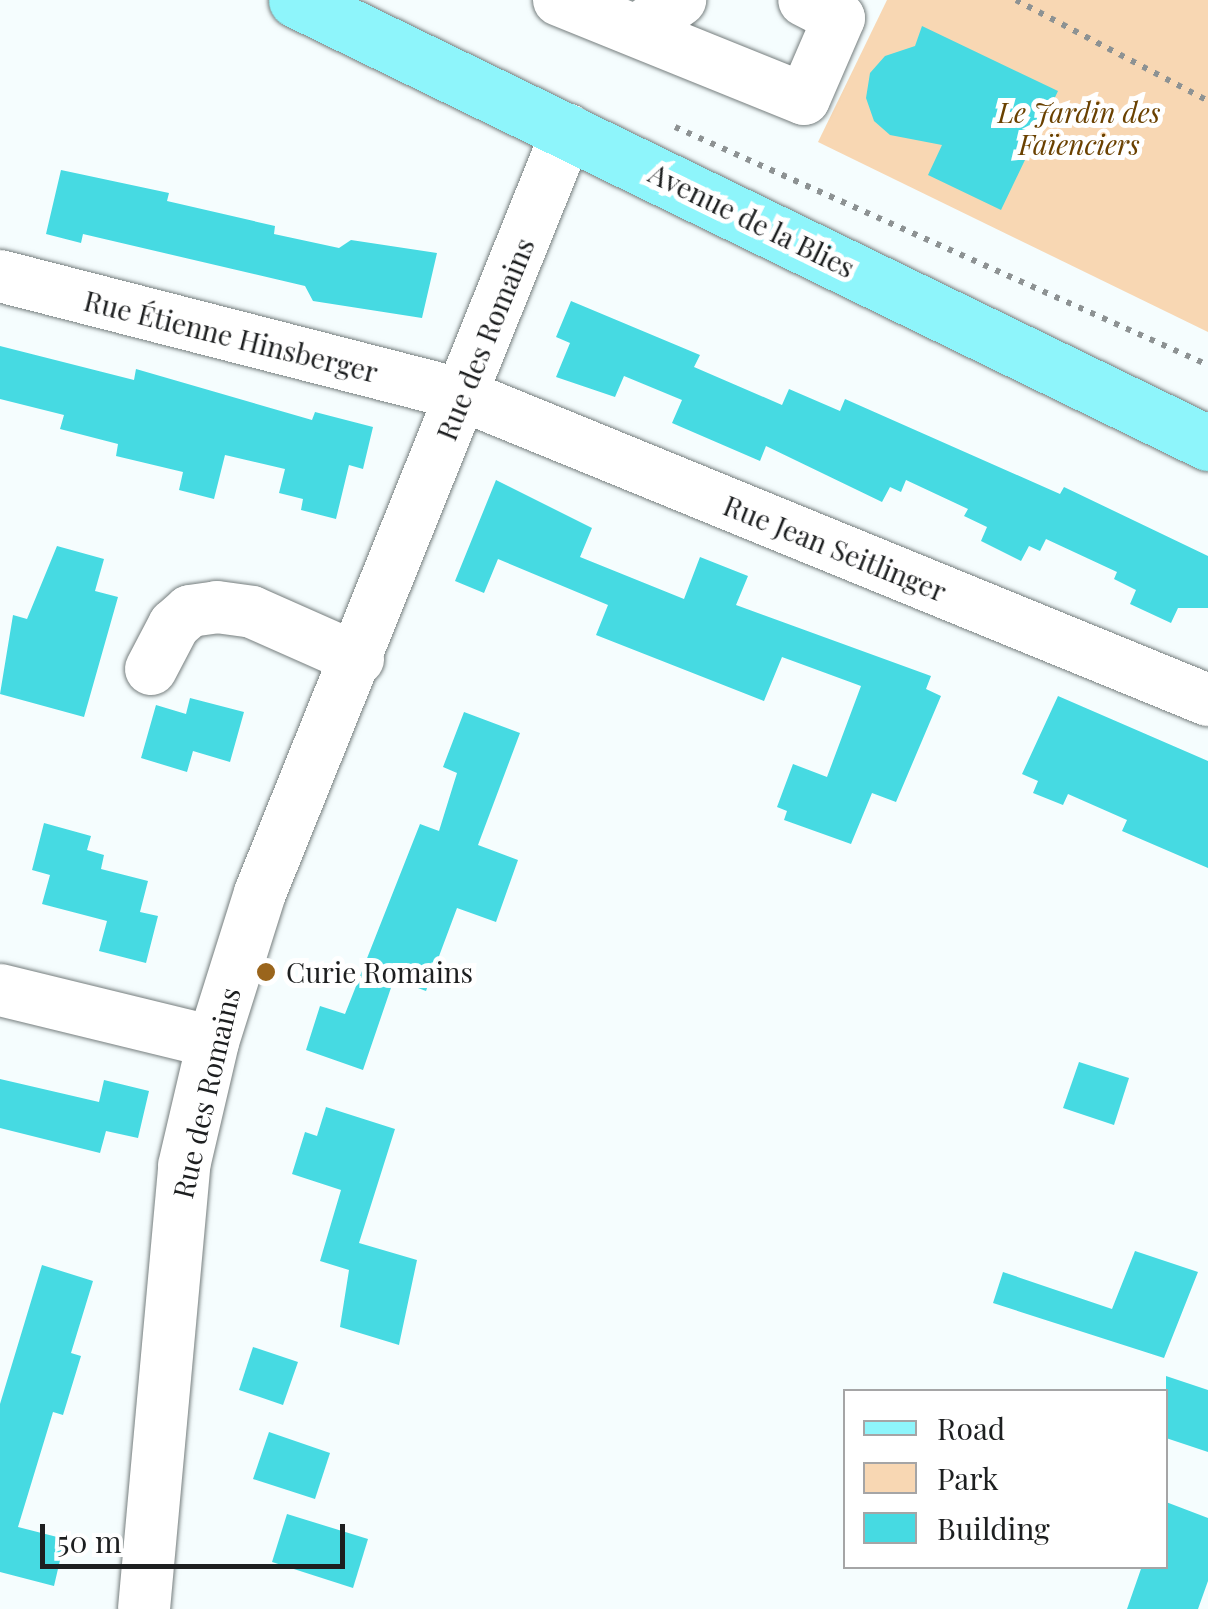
<!DOCTYPE html>
<html>
<head>
<meta charset="utf-8">
<style>
  body { margin:0 }
  #map { position:relative; width:1208px; height:1609px; overflow:hidden; background:#f5fdfe; font-family:"Playfair Display",serif }
  div>[style] { position:absolute }
  .green>* { inset:0; background:#f8d7b3 }
  .building>* { inset:0; background:#46dae2 }
  .path>* { height:6px; margin-top:-3px; transform-origin:0; background:repeating-linear-gradient(90deg,#8d9293 0 5px,transparent 0 13px) }
  .roads { filter:drop-shadow(0 0 2px #767e7e) drop-shadow(0 0 2px #767e7e) }
  .minor>* { height:52px; margin:-26px; padding:0 26px; transform-origin:26px; border-radius:26px; background:#fff }
  .major>* { height:55px; margin:-27.5px; padding:0 27.5px; transform-origin:27.5px; border-radius:27.5px; background:#8ef5fb }
  .dots>* { width:28px; height:28px; translate:-50% -50%; box-sizing:border-box; border:5px solid #fff; border-radius:50% }
  span { translate:-50% -50%; white-space:nowrap; text-align:center; line-height:1.15; -webkit-text-stroke:10px #fff; paint-order:stroke }
  .park-label { font-size:28px; color:#6a4100; font-style:italic }
  .street-label { font-size:28px; color:#1d1f20 }
  .poi-label { font-size:28px; color:#1d1f20 }
  .left { translate:0 -50%; text-align:left }
  .legend { position:absolute; left:843px; top:1389px; width:325px; height:180px; box-sizing:border-box; background:#fff; border:2px solid #a5a5a6; margin:0; padding:12px 18px; list-style:none; font-size:30px; color:#1d1f20 }
  .legend li { display:flex; align-items:center; gap:20px; height:50px }
  .legend b { width:50px; border:2px solid #a5a5a6 }
  .scale { position:absolute; left:40px; top:1524px; width:305px; height:45px; box-sizing:border-box; border:5px solid #1d1f20; border-top:0; padding-left:12px; font-size:30px; line-height:35px; white-space:nowrap; color:#1d1f20; -webkit-text-stroke:8px #fff; paint-order:stroke }
</style>
</head>
<body>
<div id="map">
  <div class="green">
    <div style="clip-path:polygon(887px 0,1208px 0,1208px 332px,818px 142px)"></div>
  </div>
  <div class="building">
    <div style="clip-path:polygon(922px 26px,1058px 91px,1001px 210px,928px 175px,942px 145px,890px 135px,874px 121px,866px 98px,870px 73px,885px 56px,915px 46px)"></div>
    <div style="clip-path:polygon(61px 170px,169px 193px,167px 201px,275px 226px,274px 234px,339px 248px,351px 240px,437px 253px,422px 318px,313px 301px,305px 286px,83px 234px,81px 243px,46px 234px)"></div>
    <div style="clip-path:polygon(571px 301px,700px 355px,694px 367px,782px 405px,789px 389px,840px 411px,845px 399px,1060px 494px,1064px 487px,1208px 556px,1208px 608px,1178px 608px,1171px 623px,1130px 604px,1136px 590px,1114px 579px,1117px 572px,1046px 539px,1040px 551px,1029px 546px,1021px 561px,981px 541px,987px 527px,964px 516px,968px 509px,906px 480px,901px 492px,890px 487px,882px 502px,766px 446px,760px 461px,672px 423px,682px 400px,624px 376px,615px 397px,556px 377px,570px 343px,556px 337px)"></div>
    <div style="clip-path:polygon(0 346px,134px 380px,136px 369px,312px 420px,315px 412px,373px 427px,363px 469px,349px 465px,336px 519px,301px 510px,303px 499px,279px 493px,285px 469px,225px 455px,214px 499px,179px 490px,183px 472px,116px 456px,118px 444px,60px 429px,64px 415px,0 399px)"></div>
    <div style="clip-path:polygon(496px 480px,592px 528px,580px 557px,684px 599px,700px 557px,748px 576px,736px 605px,931px 676px,926px 689px,941px 696px,896px 802px,872px 793px,851px 844px,784px 820px,787px 811px,777px 807px,793px 764px,827px 777px,861px 686px,782px 657px,764px 701px,596px 635px,608px 605px,498px 559px,484px 593px,455px 581px)"></div>
    <div style="clip-path:polygon(57px 546px,104px 559px,95px 591px,118px 597px,84px 717px,0 694px,13px 615px,27px 619px)"></div>
    <div style="clip-path:polygon(1058px 696px,1208px 761px,1208px 868px,1122px 831px,1127px 820px,1068px 794px,1063px 805px,1033px 793px,1038px 781px,1022px 774px)"></div>
    <div style="clip-path:polygon(190px 698px,244px 712px,230px 762px,193px 751px,187px 772px,141px 758px,156px 705px,186px 714px)"></div>
    <div style="clip-path:polygon(464px 712px,520px 733px,478px 845px,518px 860px,496px 922px,457px 908px,426px 991px,394px 979px,363px 1070px,306px 1050px,320px 1006px,345px 1014px,420px 824px,439px 831px,457px 773px,443px 767px)"></div>
    <div style="clip-path:polygon(44px 823px,91px 836px,87px 850px,104px 855px,101px 869px,148px 881px,140px 912px,158px 916px,146px 963px,99px 951px,107px 921px,42px 904px,50px 875px,32px 870px)"></div>
    <div style="clip-path:polygon(1079px 1062px,1129px 1078px,1114px 1125px,1063px 1108px)"></div>
    <div style="clip-path:polygon(0 1079px,99px 1102px,104px 1080px,149px 1091px,138px 1138px,106px 1131px,100px 1153px,0 1128px)"></div>
    <div style="clip-path:polygon(326px 1107px,395px 1129px,359px 1243px,417px 1260px,399px 1345px,340px 1327px,349px 1270px,320px 1261px,341px 1190px,292px 1174px,305px 1132px,317px 1136px)"></div>
    <div style="clip-path:polygon(1135px 1251px,1198px 1272px,1164px 1358px,993px 1303px,1003px 1272px,1112px 1309px)"></div>
    <div style="clip-path:polygon(42px 1265px,93px 1281px,71px 1353px,81px 1356px,63px 1415px,53px 1412px,18px 1527px,65px 1539px,54px 1586px,0 1572px,0 1404px)"></div>
    <div style="clip-path:polygon(253px 1347px,298px 1362px,283px 1405px,239px 1390px)"></div>
    <div style="clip-path:polygon(1166px 1376px,1208px 1390px,1208px 1452px,1166px 1438px)"></div>
    <div style="clip-path:polygon(269px 1432px,330px 1453px,315px 1499px,253px 1479px)"></div>
    <div style="clip-path:polygon(1166px 1502px,1208px 1518px,1208px 1581px,1198px 1609px,1127px 1609px,1142px 1566px,1166px 1566px)"></div>
    <div style="clip-path:polygon(287px 1514px,368px 1539px,353px 1588px,272px 1562px)"></div>
  </div>
  <div class="path">
    <div style="left:1016px;top:0;width:217px;rotate:27.7deg"></div>
    <div style="left:675px;top:127px;width:584px;rotate:24.06deg"></div>
  </div>
  <div class="roads">
    <div class="minor">
      <div style="left:559px;top:0;width:264px;rotate:22deg"></div>
      <div style="left:804px;top:99px;width:88px;rotate:-66.6deg"></div>
      <div style="left:839px;top:18px;width:39px;rotate:-153deg"></div>
      <div style="left:638px;top:30px;width:52px;rotate:-35.5deg"></div>
      <div style="left:0;top:276px;width:477px;rotate:14.4deg"></div>
      <div style="left:462px;top:395px;width:806px;rotate:22.24deg"></div>
      <div style="left:151px;top:669px;width:50px;rotate:-62.4deg"></div>
      <div style="left:174px;top:625px;width:21px;rotate:-41deg"></div>
      <div style="left:190px;top:611px;width:27px;rotate:-8deg"></div>
      <div style="left:217px;top:607px;width:35px;rotate:8deg"></div>
      <div style="left:252px;top:612px;width:116px;rotate:23.9deg"></div>
      <div style="left:0;top:990px;width:219px;rotate:13.7deg"></div>
      <div style="left:144px;top:1609px;width:445px;rotate:-84.8deg"></div>
      <div style="left:184px;top:1166px;width:127px;rotate:-76.8deg"></div>
      <div style="left:213px;top:1042px;width:156px;rotate:-72.5deg"></div>
      <div style="left:260px;top:893px;width:823px;rotate:-68.02deg"></div>
    </div>
    <div class="major">
      <div style="left:296px;top:0;width:1014px;rotate:25.91deg"></div>
    </div>
  </div>
  <div class="dots">
    <div style="left:266px;top:972px;background:#9a651c"></div>
  </div>
  <div class="park-label">
    <span style="left:1079px;top:128px">Le Jardin des<br>Faïenciers</span>
  </div>
  <div class="street-label">
    <span style="left:752px;top:220px;rotate:26deg">Avenue de la Blies</span>
    <span style="left:231px;top:336px;rotate:14deg">Rue Étienne Hinsberger</span>
    <span style="left:485px;top:339px;rotate:-68deg">Rue des Romains</span>
    <span style="left:835px;top:548px;rotate:22deg">Rue Jean Seitlinger</span>
    <span style="left:206px;top:1093px;rotate:-77deg">Rue des Romains</span>
  </div>
  <div class="poi-label">
    <span class="left" style="left:286px;top:972px">Curie Romains</span>
  </div>
  <ul class="legend">
  <li><b style="height:12px;background:#8ef5fb"></b>Road</li>
  <li><b style="height:28px;background:#f8d7b3"></b>Park</li>
  <li><b style="height:28px;background:#46dae2"></b>Building</li>
  </ul>
  <div class="scale">50 m</div>
</div>
</body>
</html>
